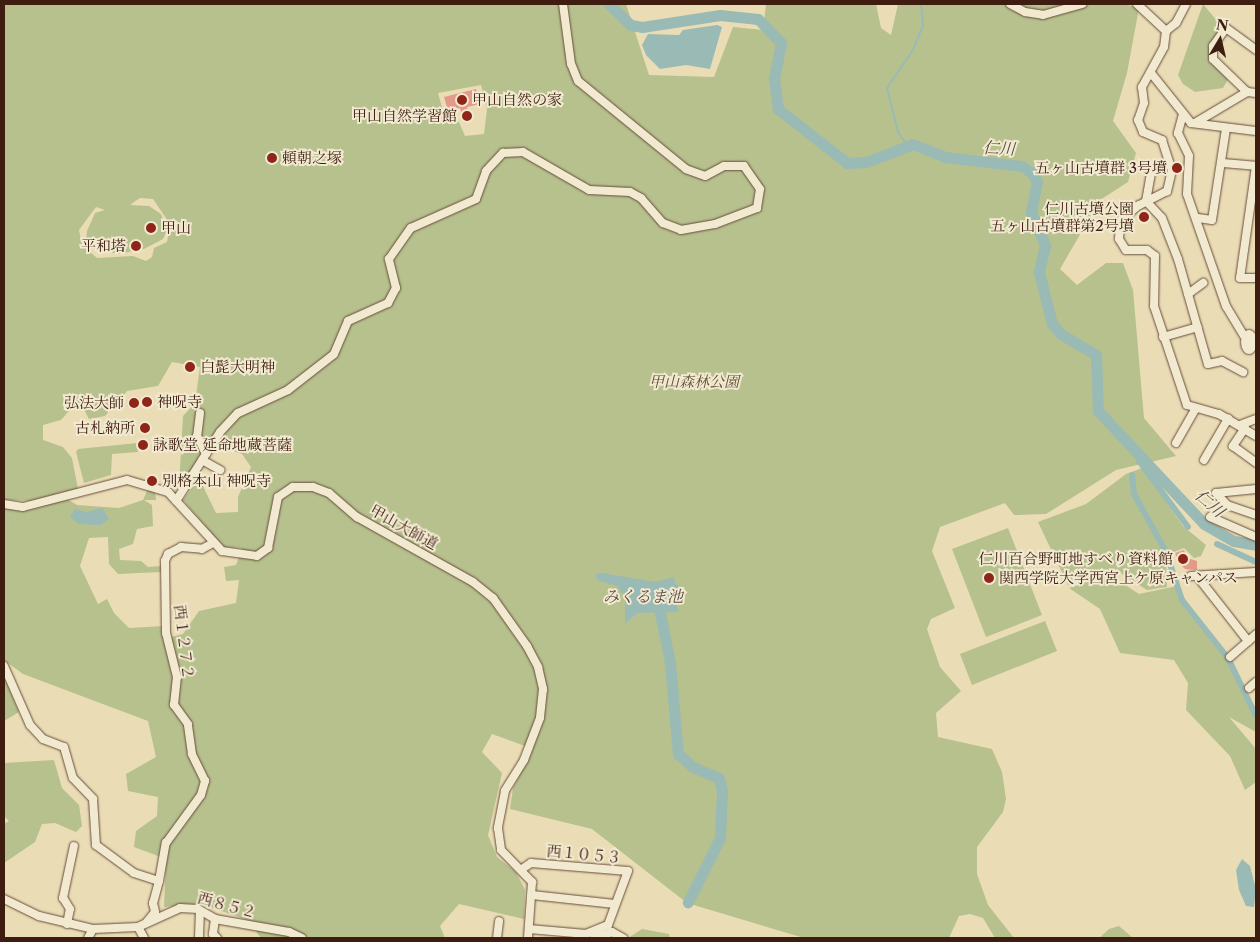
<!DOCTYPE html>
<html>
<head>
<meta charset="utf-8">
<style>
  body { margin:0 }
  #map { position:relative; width:1260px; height:942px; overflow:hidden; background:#eaddb6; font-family:"Libre Caslon Text","Noto Serif JP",serif }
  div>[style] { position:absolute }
  .green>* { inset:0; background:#b6c18e }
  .water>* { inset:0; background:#9abab5 }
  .stream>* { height:2px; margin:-1px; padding:0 1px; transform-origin:1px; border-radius:1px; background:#9abab5 }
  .canal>* { height:6px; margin:-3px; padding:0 3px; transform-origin:3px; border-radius:3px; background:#9abab5 }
  .river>* { height:11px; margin:-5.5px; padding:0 5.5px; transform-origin:5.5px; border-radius:5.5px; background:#9abab5 }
  .building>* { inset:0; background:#e5998a }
  .round { border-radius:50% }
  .roads { filter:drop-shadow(0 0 1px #694c3a) drop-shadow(0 0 1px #694c3a) }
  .minor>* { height:8px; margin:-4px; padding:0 4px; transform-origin:4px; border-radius:4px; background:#f1e9d0 }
  .minor>.ring { margin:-4px; padding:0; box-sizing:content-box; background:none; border:8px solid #f1e9d0; border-radius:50% }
  .dots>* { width:14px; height:14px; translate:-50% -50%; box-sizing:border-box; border:2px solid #f1e9d0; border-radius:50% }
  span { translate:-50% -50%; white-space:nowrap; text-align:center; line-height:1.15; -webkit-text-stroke:4px #f1e9d0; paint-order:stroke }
  .poi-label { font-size:15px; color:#3e1c10 }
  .left { translate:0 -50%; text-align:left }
  .right { translate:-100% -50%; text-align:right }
  .park-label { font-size:15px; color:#624e36; font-style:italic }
  .street-label { font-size:15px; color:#3e1c10 }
  .water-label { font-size:16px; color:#5a4b42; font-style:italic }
  .frame { position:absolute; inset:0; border:5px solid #3e1c10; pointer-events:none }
  .north { position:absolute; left:1195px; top:15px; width:50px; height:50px; -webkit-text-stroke:4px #f1e9d0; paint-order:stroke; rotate:9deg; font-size:14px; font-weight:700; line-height:20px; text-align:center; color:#3e1c10 }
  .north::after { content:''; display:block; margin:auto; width:18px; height:22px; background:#3e1c10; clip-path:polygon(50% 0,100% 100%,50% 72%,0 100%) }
</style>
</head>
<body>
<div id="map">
  <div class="green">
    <div style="clip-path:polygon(evenodd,4px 4px,626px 4px,649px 75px,714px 77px,733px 27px,763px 30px,766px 4px,876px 4px,881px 28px,891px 35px,898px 4px,1124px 4px,1139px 8px,1127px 73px,1113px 121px,1136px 153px,1128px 182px,1100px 200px,1060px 269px,1077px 285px,1106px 263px,1123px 263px,1133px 290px,1144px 418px,1176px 456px,1116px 470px,1046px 514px,1014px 515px,1005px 503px,940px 527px,932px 551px,955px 608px,931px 619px,927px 629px,940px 667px,961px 691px,936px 713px,938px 737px,992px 749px,1002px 772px,1006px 799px,1003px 812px,977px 847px,977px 874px,988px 905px,1014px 938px,995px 938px,983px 918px,970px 914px,959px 916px,949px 938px,804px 938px,687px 903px,592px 829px,510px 809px,513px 788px,533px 749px,492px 734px,482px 752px,502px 773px,488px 835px,497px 857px,516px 872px,525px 890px,524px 919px,459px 904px,440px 926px,445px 938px,261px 938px,247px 920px,202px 904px,164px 907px,166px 859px,134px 847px,136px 831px,157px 816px,158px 797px,128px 791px,126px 774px,156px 757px,148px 721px,23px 674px,4px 660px,4px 508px,24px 510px,67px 499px,77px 505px,119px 508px,143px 500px,148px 489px,155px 491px,156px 500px,144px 500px,152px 505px,153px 526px,137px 529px,133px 544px,119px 549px,120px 560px,141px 561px,148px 567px,161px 566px,161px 572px,118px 574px,109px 564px,108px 537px,89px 538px,80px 566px,98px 604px,107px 599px,114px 613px,129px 628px,163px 626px,164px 639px,183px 634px,199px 611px,236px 603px,239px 580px,226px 581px,224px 567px,236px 565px,242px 548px,223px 547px,183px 500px,199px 478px,216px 513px,238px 512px,238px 497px,251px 467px,242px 454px,213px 444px,179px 486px,183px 416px,195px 403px,200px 367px,172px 362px,158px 386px,127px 391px,105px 416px,89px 419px,81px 404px,75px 404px,61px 420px,43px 425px,43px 440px,63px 447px,72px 458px,78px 489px,33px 501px,4px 500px,4px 4px,481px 85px,487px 109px,484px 134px,465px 136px,459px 122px,446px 122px,438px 93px,481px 85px,4px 4px,140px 198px,153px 199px,170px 224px,167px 242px,154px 248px,152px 257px,146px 261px,133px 256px,97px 258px,82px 245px,79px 230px,96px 207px,105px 210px,95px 213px,87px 231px,86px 242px,92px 248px,118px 254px,144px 249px,163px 239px,167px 231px,161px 214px,149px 206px,130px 205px,140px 198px)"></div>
    <div style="clip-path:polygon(1203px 4px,1222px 27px,1210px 59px,1230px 76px,1223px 88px,1195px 92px,1183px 84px,1178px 75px)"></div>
    <div style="clip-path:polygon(179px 437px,180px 448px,159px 450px,157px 439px)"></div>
    <div style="clip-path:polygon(137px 443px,138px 452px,112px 454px,111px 475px,84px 483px,76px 452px,78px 449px)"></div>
    <div style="clip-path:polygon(1142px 468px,1183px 526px,1206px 545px,1201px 556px,1194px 558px,1184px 548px,1166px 555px,1167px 587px,1147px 590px,1114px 569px,1068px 585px,1038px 522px,1086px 504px,1126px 474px)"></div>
    <div style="clip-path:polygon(1008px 528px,1042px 615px,986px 637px,952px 549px)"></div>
    <div style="clip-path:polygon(1110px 575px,1139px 594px,1177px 586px,1195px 617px,1221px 647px,1256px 715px,1256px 732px,1229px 717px,1256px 749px,1256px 782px,1245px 790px,1230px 756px,1186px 710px,1188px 683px,1174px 660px,1120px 653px,1100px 609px,1069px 588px)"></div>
    <div style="clip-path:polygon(1045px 621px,1057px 651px,972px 685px,960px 654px)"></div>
    <div style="clip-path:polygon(4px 676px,19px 712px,4px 721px)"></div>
    <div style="clip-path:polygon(54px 760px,62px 788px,79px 805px,82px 826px,76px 832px,55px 823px,42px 824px,35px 842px,4px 863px,4px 824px,9px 821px,4px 816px,4px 763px)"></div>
    <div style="clip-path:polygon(1119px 926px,1133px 938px,1099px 938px,1109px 929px)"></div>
    <div style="clip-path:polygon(642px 929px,669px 934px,670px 938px,628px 938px)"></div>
  </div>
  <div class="water">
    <div style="clip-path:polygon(717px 25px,722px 27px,710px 69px,686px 65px,660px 69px,646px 55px,642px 45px,648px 34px,679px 35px,683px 30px)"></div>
    <div style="clip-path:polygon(102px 508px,109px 519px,100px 525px,78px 524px,70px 516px,75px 509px,86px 512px)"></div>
    <div style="clip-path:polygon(602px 573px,655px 582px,674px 577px,675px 584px,681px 586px,673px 596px,679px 612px,637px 613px,625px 624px,625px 597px,617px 586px,597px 580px,595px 574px)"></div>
    <div style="clip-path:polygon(1242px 859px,1250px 866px,1256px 889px,1254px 907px,1246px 906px,1239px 890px,1236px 870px)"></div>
  </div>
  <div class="stream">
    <div style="left:906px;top:144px;width:14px;rotate:-124deg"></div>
    <div style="left:898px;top:132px;width:45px;rotate:-104deg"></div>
    <div style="left:887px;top:88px;width:46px;rotate:-55.6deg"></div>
    <div style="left:913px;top:50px;width:27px;rotate:-68deg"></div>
    <div style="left:923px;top:25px;width:21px;rotate:-95deg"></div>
  </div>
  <div class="canal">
    <div style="left:1139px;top:461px;width:82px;rotate:53.4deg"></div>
    <div style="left:1132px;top:475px;width:19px;rotate:84deg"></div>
    <div style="left:1134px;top:494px;width:66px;rotate:61.1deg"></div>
    <div style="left:1166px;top:552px;width:51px;rotate:71.6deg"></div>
    <div style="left:1182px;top:600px;width:74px;rotate:51.6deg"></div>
    <div style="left:1228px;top:658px;width:64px;rotate:64.2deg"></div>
    <div style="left:1217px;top:544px;width:43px;rotate:24.8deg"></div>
  </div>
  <div class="river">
    <div style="left:609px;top:4px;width:30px;rotate:44deg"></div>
    <div style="left:631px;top:25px;width:11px;rotate:10deg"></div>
    <div style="left:642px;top:27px;width:79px;rotate:-8.7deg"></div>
    <div style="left:720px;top:15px;width:38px;rotate:6deg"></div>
    <div style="left:758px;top:19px;width:33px;rotate:46deg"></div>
    <div style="left:781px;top:43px;width:36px;rotate:101deg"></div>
    <div style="left:774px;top:78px;width:31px;rotate:83deg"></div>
    <div style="left:778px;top:109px;width:88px;rotate:38deg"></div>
    <div style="left:847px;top:163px;width:19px;rotate:-3deg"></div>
    <div style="left:866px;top:162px;width:50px;rotate:-21deg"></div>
    <div style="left:913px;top:144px;width:35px;rotate:22deg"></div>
    <div style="left:945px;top:157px;width:78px;rotate:6.7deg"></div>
    <div style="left:1022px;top:166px;width:12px;rotate:35deg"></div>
    <div style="left:1032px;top:173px;width:9px;rotate:58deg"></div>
    <div style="left:1037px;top:181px;width:32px;rotate:101deg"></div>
    <div style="left:1031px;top:212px;width:36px;rotate:67deg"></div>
    <div style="left:1045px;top:245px;width:28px;rotate:103deg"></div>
    <div style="left:1039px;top:272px;width:54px;rotate:76deg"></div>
    <div style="left:1052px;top:324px;width:13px;rotate:48deg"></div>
    <div style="left:1061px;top:334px;width:41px;rotate:31deg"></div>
    <div style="left:1096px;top:355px;width:56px;rotate:88deg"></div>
    <div style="left:1098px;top:411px;width:155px;rotate:46.8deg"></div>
    <div style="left:1204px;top:524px;width:34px;rotate:30deg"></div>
    <div style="left:1234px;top:541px;width:22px;rotate:10deg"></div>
    <div style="left:660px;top:613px;width:51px;rotate:78.7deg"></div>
    <div style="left:670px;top:663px;width:91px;rotate:85deg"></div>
    <div style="left:678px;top:754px;width:20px;rotate:41deg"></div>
    <div style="left:693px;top:767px;width:28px;rotate:23deg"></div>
    <div style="left:719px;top:778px;width:13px;rotate:77deg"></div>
    <div style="left:722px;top:791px;width:47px;rotate:92.4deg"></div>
    <div style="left:720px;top:838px;width:72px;rotate:116.6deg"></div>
  </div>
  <div class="building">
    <div style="clip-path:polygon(476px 89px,480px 104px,467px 107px,469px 119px,463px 118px,460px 108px,448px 111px,444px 97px)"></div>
    <div class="round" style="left:127px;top:396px;width:14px;height:14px"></div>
    <div style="clip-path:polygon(1184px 550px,1187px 558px,1197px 561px,1197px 570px,1185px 569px,1179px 563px,1175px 553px)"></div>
  </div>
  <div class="roads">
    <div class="minor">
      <div style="left:1010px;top:4px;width:17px;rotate:28deg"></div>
      <div style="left:1025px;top:12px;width:18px;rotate:9deg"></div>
      <div style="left:1043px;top:15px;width:41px;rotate:-15.8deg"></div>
      <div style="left:1137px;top:4px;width:40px;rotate:43deg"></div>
      <div style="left:1166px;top:31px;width:16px;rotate:97deg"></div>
      <div style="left:1164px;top:47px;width:46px;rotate:118.8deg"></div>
      <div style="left:1142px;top:87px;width:16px;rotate:83deg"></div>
      <div style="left:1144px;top:103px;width:18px;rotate:109deg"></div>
      <div style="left:1138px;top:120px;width:13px;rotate:67deg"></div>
      <div style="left:1143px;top:132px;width:21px;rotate:23deg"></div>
      <div style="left:1162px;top:140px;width:32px;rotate:72deg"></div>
      <div style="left:1172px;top:170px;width:22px;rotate:103deg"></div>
      <div style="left:1167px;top:191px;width:31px;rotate:153deg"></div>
      <div style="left:1139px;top:205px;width:25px;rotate:140deg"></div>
      <div style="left:1120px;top:221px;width:18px;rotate:93deg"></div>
      <div style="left:1119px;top:239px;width:13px;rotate:58deg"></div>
      <div style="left:1126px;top:250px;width:21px"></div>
      <div style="left:1147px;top:250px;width:10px;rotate:37deg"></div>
      <div style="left:1155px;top:256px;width:50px;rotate:91.1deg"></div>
      <div style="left:1154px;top:306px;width:104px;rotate:71.6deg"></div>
      <div style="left:1187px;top:405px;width:33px;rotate:16deg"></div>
      <div style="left:1219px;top:414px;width:43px;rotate:30.7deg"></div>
      <div style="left:1166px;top:31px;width:13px;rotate:-39deg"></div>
      <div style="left:1176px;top:23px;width:21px;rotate:-62deg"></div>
      <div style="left:1151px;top:73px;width:64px;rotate:51.3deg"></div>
      <div style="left:1191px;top:123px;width:65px;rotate:7deg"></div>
      <div style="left:1247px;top:92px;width:47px;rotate:-135.9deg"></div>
      <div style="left:1213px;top:59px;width:13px;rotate:-90deg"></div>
      <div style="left:1213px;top:46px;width:22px;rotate:-54deg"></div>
      <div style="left:1226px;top:28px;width:37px;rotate:36deg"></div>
      <div style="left:1183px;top:114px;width:20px;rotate:105deg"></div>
      <div style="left:1178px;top:133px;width:25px;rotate:64deg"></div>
      <div style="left:1189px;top:156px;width:38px;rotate:93deg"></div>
      <div style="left:1187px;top:194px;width:119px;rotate:70.8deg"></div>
      <div style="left:1226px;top:306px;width:35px;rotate:59deg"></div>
      <div style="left:1195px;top:123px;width:61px;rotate:-30.8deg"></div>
      <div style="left:1247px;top:92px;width:9px;rotate:6deg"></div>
      <div style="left:1223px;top:163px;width:32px;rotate:5deg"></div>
      <div style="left:1256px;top:166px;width:113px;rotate:98.1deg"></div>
      <div style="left:1240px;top:278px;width:16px"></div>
      <div style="left:1151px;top:173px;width:28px;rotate:100deg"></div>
      <div style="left:1146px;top:201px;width:23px;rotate:47deg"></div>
      <div style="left:1162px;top:218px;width:44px;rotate:68.7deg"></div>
      <div style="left:1178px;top:259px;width:109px;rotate:74.1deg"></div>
      <div style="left:1208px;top:364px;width:14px;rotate:-12deg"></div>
      <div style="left:1222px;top:361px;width:24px;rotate:28deg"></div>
      <div style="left:1198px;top:218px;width:14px;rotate:8deg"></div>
      <div style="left:1212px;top:220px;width:92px;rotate:-81.3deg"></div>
      <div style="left:1188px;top:294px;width:19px;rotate:-36deg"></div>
      <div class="ring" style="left:1244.5px;top:333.5px;width:-1px;height:-1px"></div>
      <div style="left:1163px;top:337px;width:36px;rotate:-16deg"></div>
      <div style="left:200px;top:413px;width:23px;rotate:97deg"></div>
      <div style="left:197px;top:436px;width:20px;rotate:63deg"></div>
      <div style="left:1240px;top:425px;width:17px;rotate:-21deg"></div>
      <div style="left:1245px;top:428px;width:22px;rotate:124deg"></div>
      <div style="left:1233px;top:446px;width:29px;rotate:36deg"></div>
      <div style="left:1176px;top:443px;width:40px;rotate:-60.3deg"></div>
      <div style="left:202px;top:460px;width:21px;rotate:29deg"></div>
      <div style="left:1204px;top:460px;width:48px;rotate:-59.7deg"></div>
      <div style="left:1256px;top:489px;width:40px;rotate:174.3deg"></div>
      <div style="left:1216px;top:493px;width:16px;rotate:47deg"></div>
      <div style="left:1227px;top:505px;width:31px;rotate:19deg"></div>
      <div style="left:176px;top:501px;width:82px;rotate:-57.5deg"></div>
      <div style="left:220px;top:432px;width:26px;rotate:-47deg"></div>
      <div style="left:238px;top:413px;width:55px;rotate:-24.7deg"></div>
      <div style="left:288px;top:390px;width:58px;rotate:-38deg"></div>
      <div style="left:334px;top:354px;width:36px;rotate:-67deg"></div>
      <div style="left:348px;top:321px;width:44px;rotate:-24.2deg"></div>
      <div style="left:388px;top:303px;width:17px;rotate:-62deg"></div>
      <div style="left:396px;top:288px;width:30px;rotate:-104deg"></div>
      <div style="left:389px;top:259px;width:38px;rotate:-55deg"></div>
      <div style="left:411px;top:228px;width:71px;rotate:-24deg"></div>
      <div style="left:476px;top:199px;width:30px;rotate:-70deg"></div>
      <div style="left:486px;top:171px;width:25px;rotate:-47deg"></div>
      <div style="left:503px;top:153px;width:20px;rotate:-3deg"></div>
      <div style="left:523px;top:152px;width:76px;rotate:29.9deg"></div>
      <div style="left:589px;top:190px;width:41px;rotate:2.8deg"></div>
      <div style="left:630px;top:192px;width:13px;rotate:29deg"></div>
      <div style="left:641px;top:198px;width:33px;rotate:49deg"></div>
      <div style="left:663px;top:223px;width:19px;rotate:21deg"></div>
      <div style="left:681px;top:230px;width:35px;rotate:-10deg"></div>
      <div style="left:715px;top:224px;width:45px;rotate:-20.9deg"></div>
      <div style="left:757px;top:208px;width:19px;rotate:-81deg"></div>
      <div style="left:760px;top:189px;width:28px;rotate:-125deg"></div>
      <div style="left:744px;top:166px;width:20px;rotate:180deg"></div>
      <div style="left:724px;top:166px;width:21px;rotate:152deg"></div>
      <div style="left:705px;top:176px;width:20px;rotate:-160deg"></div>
      <div style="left:686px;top:169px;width:139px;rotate:-140.8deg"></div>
      <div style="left:578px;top:81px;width:18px;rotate:-112deg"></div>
      <div style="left:571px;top:64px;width:61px;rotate:-97.6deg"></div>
      <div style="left:4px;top:504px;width:19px;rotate:9deg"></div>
      <div style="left:23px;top:507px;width:107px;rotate:-14.6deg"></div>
      <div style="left:127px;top:480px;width:43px;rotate:16.3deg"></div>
      <div style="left:168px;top:492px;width:80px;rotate:47.5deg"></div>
      <div style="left:222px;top:551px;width:35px;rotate:8deg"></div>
      <div style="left:257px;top:556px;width:14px;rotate:-36deg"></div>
      <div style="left:268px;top:548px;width:52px;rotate:-78.9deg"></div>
      <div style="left:278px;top:497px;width:18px;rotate:-34deg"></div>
      <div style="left:293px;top:487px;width:20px"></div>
      <div style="left:313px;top:487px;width:17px;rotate:21deg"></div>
      <div style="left:329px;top:493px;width:37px;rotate:41deg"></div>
      <div style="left:357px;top:517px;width:133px;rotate:29.3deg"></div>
      <div style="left:473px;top:582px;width:26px;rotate:39deg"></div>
      <div style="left:493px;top:598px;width:59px;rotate:54.7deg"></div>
      <div style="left:527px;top:646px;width:24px;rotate:62deg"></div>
      <div style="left:538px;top:667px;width:23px;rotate:77deg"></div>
      <div style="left:543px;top:689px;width:29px;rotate:96deg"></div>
      <div style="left:540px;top:718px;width:45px;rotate:110.9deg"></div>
      <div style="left:524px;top:760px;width:36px;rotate:122deg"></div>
      <div style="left:505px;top:791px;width:38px;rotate:101deg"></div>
      <div style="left:498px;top:828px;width:22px;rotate:82deg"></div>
      <div style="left:501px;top:850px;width:45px;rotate:45.9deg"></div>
      <div style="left:532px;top:882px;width:56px;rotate:94.1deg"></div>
      <div style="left:1210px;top:517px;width:50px;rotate:23.5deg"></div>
      <div style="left:1191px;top:576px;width:65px;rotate:-3.5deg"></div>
      <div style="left:1197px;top:576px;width:83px;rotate:51.9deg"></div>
      <div style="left:1230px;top:657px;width:35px;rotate:-41deg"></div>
      <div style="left:4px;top:666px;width:64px;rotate:66.2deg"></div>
      <div style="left:30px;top:725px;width:19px;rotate:47deg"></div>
      <div style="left:43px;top:739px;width:22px;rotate:21deg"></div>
      <div style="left:64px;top:747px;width:32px;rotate:74deg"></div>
      <div style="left:73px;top:778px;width:29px;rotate:46deg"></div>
      <div style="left:93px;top:799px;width:46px;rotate:86.3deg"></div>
      <div style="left:96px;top:845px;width:47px;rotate:36.4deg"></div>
      <div style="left:134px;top:873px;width:26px;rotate:18deg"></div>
      <div style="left:159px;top:881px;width:23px;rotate:105deg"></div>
      <div style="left:153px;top:903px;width:9px;rotate:77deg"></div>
      <div style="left:155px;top:912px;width:14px;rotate:129deg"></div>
      <div style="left:1249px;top:688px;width:9px;rotate:-41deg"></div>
      <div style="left:522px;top:869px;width:11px;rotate:-34deg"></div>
      <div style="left:531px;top:863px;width:97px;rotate:4.7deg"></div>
      <div style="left:628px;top:871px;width:58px;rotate:110.3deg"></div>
      <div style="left:608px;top:925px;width:24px;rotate:158deg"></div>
      <div style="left:586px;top:934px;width:57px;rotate:-175deg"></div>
      <div style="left:159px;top:881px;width:39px;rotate:-80deg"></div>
      <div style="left:166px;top:843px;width:59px;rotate:-53.9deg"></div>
      <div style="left:201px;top:795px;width:15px;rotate:-74deg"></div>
      <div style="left:205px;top:781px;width:30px;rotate:-116deg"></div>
      <div style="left:192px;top:754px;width:30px;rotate:-98deg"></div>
      <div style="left:188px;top:724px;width:24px;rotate:-126deg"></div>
      <div style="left:174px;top:705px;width:28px;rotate:-84deg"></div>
      <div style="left:177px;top:677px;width:45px;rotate:-104deg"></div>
      <div style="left:166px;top:633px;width:72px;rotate:-90.8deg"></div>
      <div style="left:165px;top:561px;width:8px;rotate:-67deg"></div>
      <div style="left:168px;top:554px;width:15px;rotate:-28deg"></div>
      <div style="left:181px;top:547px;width:21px;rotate:5deg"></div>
      <div style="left:202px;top:549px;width:13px;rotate:-29deg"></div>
      <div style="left:532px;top:895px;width:83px;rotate:6.2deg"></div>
      <div style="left:4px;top:899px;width:39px;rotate:26deg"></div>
      <div style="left:39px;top:916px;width:56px;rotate:13.5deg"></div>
      <div style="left:93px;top:929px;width:45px;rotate:-2.5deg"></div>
      <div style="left:138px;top:927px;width:46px;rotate:-24.3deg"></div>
      <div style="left:180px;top:908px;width:18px;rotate:3deg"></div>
      <div style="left:198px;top:909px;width:20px;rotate:30deg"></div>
      <div style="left:215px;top:919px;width:75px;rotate:10deg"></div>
      <div style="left:289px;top:932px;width:14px;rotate:25deg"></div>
      <div style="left:215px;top:919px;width:15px;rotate:98deg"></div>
      <div style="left:213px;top:934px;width:6px;rotate:45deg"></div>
      <div style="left:67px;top:924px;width:15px;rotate:-79deg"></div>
      <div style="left:70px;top:909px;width:13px;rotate:-122deg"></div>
      <div style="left:63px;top:898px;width:53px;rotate:-78.1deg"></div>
      <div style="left:138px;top:927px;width:13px;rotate:61deg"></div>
      <div style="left:88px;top:938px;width:10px;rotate:-61deg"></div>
      <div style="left:199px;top:938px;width:27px;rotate:-88deg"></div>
      <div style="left:497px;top:938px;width:17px;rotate:-83deg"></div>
      <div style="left:594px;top:938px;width:19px;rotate:-18deg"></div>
      <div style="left:612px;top:932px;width:13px;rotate:29deg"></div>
    </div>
  </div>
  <div class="dots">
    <div style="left:462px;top:100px;background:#8f2418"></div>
    <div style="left:467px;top:116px;background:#8f2418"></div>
    <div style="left:272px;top:158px;background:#8f2418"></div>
    <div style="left:1177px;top:168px;background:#8f2418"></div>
    <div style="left:1144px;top:217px;background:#8f2418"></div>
    <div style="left:151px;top:228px;background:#8f2418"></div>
    <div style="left:136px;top:246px;background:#8f2418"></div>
    <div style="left:190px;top:367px;background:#8f2418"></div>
    <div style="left:147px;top:402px;background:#8f2418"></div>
    <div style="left:134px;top:403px;background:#8f2418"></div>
    <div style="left:145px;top:428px;background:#8f2418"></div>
    <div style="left:143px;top:445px;background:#8f2418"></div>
    <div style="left:152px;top:481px;background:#8f2418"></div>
    <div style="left:1183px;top:559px;background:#8f2418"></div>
    <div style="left:989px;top:578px;background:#8f2418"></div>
  </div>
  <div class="poi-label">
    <span class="left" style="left:472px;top:100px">甲山自然の家</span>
    <span class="right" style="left:457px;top:116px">甲山自然学習館</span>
    <span class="left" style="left:282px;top:158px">頼朝之塚</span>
    <span class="right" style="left:1167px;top:168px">五ヶ山古墳群 3号墳</span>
    <span class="right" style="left:1134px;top:217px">仁川古墳公園<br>五ヶ山古墳群第2号墳</span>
    <span class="left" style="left:161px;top:228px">甲山</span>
    <span class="right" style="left:126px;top:246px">平和塔</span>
    <span class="left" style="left:200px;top:367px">白髭大明神</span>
    <span class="left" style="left:157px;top:402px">神呪寺</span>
    <span class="right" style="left:124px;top:403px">弘法大師</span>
    <span class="right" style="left:135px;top:428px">古札納所</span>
    <span class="left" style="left:153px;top:445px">詠歌堂 延命地蔵菩薩</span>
    <span class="left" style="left:162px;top:481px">別格本山 神呪寺</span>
    <span class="right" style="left:1173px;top:559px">仁川百合野町地すべり資料館</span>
    <span class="left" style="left:999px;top:578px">関西学院大学西宮上ケ原キャンパス</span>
  </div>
  <div class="park-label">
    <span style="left:694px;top:382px">甲山森林公園</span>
  </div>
  <div class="street-label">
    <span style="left:404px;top:527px;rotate:29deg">甲山大師道</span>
    <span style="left:184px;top:642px;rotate:83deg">西１２７２</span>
    <span style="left:584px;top:854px;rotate:5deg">西１０５３</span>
    <span style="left:227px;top:905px;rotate:15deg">西８５２</span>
  </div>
  <div class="water-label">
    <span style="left:999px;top:148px;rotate:3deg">仁川</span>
    <span style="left:1210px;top:503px;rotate:41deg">仁川</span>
    <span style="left:643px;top:596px">みくるま池</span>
  </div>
  <div class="frame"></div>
  <div class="north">N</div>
</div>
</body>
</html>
